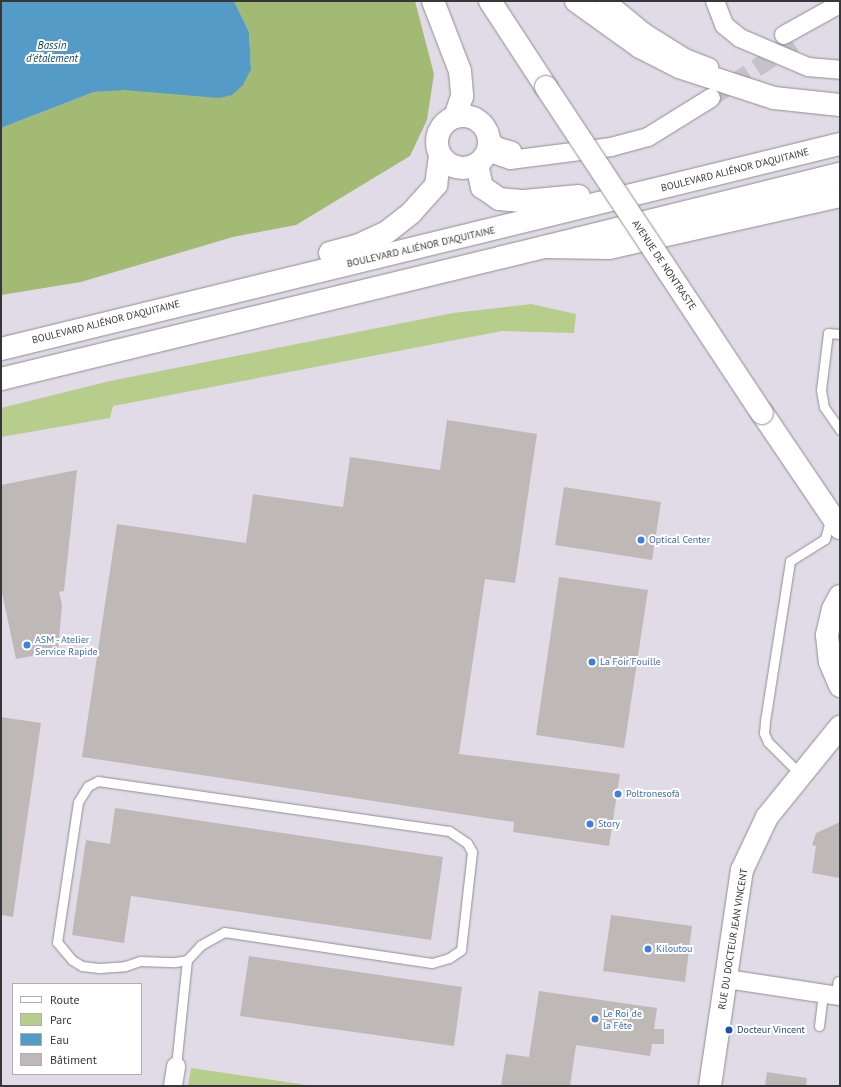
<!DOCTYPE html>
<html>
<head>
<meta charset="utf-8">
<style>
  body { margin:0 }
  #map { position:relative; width:841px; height:1087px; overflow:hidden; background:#e8e6eb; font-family:"PT Sans",sans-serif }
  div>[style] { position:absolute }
  .built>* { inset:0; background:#e1dbe7 }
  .green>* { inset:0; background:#b7cd8c }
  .forest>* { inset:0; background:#a3ba74 }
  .water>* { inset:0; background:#549bc8 }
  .building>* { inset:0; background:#beb9b7 }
  .minor-tunnel>* { height:18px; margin-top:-9px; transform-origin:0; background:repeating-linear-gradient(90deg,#c5c3c7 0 18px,transparent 0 27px) }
  .roads { filter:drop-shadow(0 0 1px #8f8d92) drop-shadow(0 0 1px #8f8d92) }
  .service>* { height:9px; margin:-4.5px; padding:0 4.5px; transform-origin:4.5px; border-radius:4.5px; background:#fff }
  .minor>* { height:18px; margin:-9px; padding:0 9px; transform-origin:9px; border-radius:9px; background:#fff }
  .tertiary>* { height:22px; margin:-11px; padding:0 11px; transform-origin:11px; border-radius:11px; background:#fff }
  .trunk>* { height:22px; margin:-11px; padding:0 11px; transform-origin:11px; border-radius:11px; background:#fff }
  .trunk>.ring { margin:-11px; padding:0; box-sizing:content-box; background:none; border:22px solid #fff; border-radius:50% }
  .motorway>* { height:22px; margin:-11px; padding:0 11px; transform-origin:11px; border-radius:11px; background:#fff }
  .bridges { filter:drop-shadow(0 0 1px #8f8d92) drop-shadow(0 0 1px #8f8d92) }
  .tertiary-bridge>* { height:22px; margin:-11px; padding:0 11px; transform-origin:11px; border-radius:11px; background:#fff }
  .dots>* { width:11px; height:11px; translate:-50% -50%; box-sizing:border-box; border:2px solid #fff; border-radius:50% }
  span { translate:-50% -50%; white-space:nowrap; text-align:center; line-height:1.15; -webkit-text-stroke:4px #fff; paint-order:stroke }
  .street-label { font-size:10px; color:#373638 }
  .shop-label { font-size:10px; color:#366cbe }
  .left { translate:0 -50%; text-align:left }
  .transit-label { font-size:10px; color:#164399 }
  .water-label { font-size:11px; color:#0d4765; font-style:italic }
  .frame { position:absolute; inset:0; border:2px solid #373638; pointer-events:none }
  .legend { position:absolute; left:12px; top:983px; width:130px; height:92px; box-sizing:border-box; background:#fff; border:1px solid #afafaf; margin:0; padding:5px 7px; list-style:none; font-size:12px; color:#373638 }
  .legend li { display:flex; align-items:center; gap:8px; height:20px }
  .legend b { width:20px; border:1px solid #afafaf }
</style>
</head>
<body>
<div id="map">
  <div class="built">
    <div style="clip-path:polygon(evenodd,1px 1px,840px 1px,840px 1086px,1px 1086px,1px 1px,13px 984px,141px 984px,141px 1074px,13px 1074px,13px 984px)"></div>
  </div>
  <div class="green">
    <div style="clip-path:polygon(531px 304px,576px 314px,574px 333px,502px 331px,113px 406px,110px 418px,1px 437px,1px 408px,110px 381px,453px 313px)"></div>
    <div style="clip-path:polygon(191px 1068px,313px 1086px,188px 1086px)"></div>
  </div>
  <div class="forest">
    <div style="clip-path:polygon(234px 1px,415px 1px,434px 74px,427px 120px,410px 156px,296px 225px,233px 237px,81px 282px,1px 295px,1px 128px,94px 92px,251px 69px,249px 32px)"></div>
  </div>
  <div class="water">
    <div style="clip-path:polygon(1px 1px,234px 1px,249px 32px,251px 69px,243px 85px,232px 95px,219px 98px,124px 90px,94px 92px,1px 128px)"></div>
  </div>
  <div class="building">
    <div style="clip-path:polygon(447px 420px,537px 434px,515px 583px,485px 579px,459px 754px,620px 774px,609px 846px,513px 832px,514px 822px,82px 757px,117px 524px,246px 543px,253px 494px,343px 507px,350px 457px,440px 470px)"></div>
    <div style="clip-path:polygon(77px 470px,64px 591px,59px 592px,62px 605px,58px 651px,16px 659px,1px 588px,1px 485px)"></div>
    <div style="clip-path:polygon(564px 487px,661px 502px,652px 560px,555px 545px)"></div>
    <div style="clip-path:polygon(559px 577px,648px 590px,624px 748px,536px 735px)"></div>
    <div style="clip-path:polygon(1px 717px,41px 723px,13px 917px,1px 915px)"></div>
    <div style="clip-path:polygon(115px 808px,443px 857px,431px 940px,131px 896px,124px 943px,72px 935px,86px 840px,110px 844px)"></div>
    <div style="clip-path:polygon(840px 822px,840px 878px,812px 873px,816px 846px,812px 845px,816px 833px)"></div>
    <div style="clip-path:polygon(611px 915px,692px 926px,685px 982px,603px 971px)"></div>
    <div style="clip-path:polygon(249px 956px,462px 987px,454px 1046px,240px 1016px)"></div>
    <div style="clip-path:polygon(539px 991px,657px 1008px,654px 1029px,664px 1029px,664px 1044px,652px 1044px,650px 1056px,576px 1045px,570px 1086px,501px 1086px,506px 1054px,529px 1057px)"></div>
    <div style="clip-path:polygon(767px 1072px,807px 1078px,806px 1086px,765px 1086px)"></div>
  </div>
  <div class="minor-tunnel">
    <div style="left:711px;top:98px;width:102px;rotate:-33.4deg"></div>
  </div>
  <div class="roads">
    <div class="service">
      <div style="left:840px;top:334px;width:12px;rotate:-175deg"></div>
      <div style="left:828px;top:333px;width:57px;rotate:97deg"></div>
      <div style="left:821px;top:390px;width:17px;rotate:80deg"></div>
      <div style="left:824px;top:407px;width:28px;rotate:55deg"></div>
      <div style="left:801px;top:775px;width:47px;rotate:-135deg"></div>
      <div style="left:768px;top:742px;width:10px;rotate:-114deg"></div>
      <div style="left:764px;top:733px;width:12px;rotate:-85deg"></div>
      <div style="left:765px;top:721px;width:162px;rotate:-81.1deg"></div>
      <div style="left:790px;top:561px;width:41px;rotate:-32.2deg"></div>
      <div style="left:825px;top:539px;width:20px;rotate:-75deg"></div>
      <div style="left:835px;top:995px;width:14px;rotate:-78deg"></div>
      <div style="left:819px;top:1026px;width:32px;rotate:-83deg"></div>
      <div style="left:176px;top:1066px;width:107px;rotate:-84.1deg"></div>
      <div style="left:187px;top:960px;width:21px;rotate:-47deg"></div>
      <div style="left:201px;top:945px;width:26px;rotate:-29deg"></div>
      <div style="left:224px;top:932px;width:210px;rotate:8.5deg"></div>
      <div style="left:432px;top:963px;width:18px;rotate:-16deg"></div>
      <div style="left:449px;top:958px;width:14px;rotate:-34deg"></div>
      <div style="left:461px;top:950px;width:99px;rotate:-83.6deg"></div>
      <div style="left:472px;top:852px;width:10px;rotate:-119deg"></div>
      <div style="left:467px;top:843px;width:22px;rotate:-146deg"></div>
      <div style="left:449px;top:831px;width:355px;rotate:-171.9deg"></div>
      <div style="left:98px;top:781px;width:11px;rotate:153deg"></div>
      <div style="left:88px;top:786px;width:19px;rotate:122deg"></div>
      <div style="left:78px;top:802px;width:142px;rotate:98.5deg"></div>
      <div style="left:57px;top:942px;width:23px;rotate:50deg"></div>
      <div style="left:72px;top:960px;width:12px;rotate:31deg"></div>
      <div style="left:82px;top:966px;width:17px;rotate:7deg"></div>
      <div style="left:99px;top:968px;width:26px;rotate:-4deg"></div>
      <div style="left:125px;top:966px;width:16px;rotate:-18deg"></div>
      <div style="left:140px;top:961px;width:35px;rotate:2deg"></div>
      <div style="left:175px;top:962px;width:12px;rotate:-9deg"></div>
    </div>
    <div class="minor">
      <div style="left:606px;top:1px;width:50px;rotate:39.4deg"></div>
      <div style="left:645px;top:33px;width:47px;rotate:32deg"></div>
      <div style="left:685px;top:58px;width:26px;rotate:21deg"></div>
      <div style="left:715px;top:1px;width:26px;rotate:69deg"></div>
      <div style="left:724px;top:25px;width:21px;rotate:39deg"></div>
      <div style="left:740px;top:38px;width:74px;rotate:23.1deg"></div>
      <div style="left:808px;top:67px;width:32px;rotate:5deg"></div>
      <div style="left:784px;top:35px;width:64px;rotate:-29deg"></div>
      <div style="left:489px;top:137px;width:11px;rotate:52deg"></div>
      <div style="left:496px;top:146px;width:17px;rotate:17deg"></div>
      <div style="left:487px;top:152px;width:24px;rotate:19deg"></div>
      <div style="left:510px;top:160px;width:102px;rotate:-7.3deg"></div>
      <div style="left:611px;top:147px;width:38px;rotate:-15deg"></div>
      <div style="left:648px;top:137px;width:74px;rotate:-31.8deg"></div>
      <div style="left:727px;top:979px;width:114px;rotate:8.6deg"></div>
      <div style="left:173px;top:1086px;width:20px;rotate:-81deg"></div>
    </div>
    <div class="tertiary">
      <div style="left:490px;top:1px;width:103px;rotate:56.9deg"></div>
      <div style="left:762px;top:413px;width:139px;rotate:55.9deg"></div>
      <div style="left:840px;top:596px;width:15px;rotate:118deg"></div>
      <div style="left:833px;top:609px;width:27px;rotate:103deg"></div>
      <div style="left:827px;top:635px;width:27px;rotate:84deg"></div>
      <div style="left:830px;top:662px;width:26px;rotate:67deg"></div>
      <div style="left:710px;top:1086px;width:218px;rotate:-81.6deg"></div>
      <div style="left:742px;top:870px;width:59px;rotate:-64.7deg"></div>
      <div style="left:767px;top:817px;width:116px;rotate:-51deg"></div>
    </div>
    <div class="trunk">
      <div style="left:433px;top:1px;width:75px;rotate:68.9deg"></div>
      <div style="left:460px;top:71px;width:25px;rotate:85deg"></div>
      <div style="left:462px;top:96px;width:22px;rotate:108deg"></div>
      <div style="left:576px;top:1px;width:79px;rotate:35.7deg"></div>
      <div style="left:640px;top:47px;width:44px;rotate:27.1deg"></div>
      <div style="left:679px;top:67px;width:100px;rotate:18.1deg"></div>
      <div style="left:774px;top:98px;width:66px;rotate:6.1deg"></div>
      <div class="ring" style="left:437px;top:116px;width:30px;height:30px"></div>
      <div style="left:477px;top:164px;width:24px;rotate:78deg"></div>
      <div style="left:482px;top:187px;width:21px;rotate:35deg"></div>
      <div style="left:499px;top:199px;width:25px;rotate:5deg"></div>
      <div style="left:524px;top:201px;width:55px;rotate:-5.2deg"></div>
      <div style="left:330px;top:253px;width:30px;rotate:-15deg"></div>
      <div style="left:359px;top:245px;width:31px;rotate:-25deg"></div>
      <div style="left:387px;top:232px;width:31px;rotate:-38deg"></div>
      <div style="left:411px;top:213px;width:38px;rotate:-48deg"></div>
      <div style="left:436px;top:185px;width:30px;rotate:-82deg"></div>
      <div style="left:1px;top:349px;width:864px;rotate:-13.73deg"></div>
      <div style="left:1px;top:379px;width:559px;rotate:-13.66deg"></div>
      <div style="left:544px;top:247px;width:65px;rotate:0.9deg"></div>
      <div style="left:609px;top:248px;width:237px;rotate:-12.7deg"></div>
    </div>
    <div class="motorway">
      <div style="left:544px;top:247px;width:305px;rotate:-13.9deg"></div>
    </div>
  </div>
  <div class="bridges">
    <div class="tertiary-bridge">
      <div style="left:546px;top:87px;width:391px;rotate:56.5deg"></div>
    </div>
  </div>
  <div class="dots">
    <div style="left:641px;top:540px;background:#3f7fe0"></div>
    <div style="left:27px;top:645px;background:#3f7fe0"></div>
    <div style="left:592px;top:662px;background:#3f7fe0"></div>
    <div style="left:618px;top:794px;background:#3f7fe0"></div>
    <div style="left:590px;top:824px;background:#3f7fe0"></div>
    <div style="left:648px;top:949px;background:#3f7fe0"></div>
    <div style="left:595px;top:1019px;background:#3f7fe0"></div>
    <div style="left:729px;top:1030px;background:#1a4fb4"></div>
  </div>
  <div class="street-label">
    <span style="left:735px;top:170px;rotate:-14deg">BOULEVARD ALIÉNOR D'AQUITAINE</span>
    <span style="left:421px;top:247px;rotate:-13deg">BOULEVARD ALIÉNOR D'AQUITAINE</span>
    <span style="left:664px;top:265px;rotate:56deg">AVENUE DE NONTRASTE</span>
    <span style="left:106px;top:322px;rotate:-14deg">BOULEVARD ALIÉNOR D'AQUITAINE</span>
    <span style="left:733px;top:939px;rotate:-81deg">RUE DU DOCTEUR JEAN VINCENT</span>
  </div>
  <div class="shop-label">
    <span class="left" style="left:649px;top:540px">Optical Center</span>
    <span class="left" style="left:35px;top:645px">ASM - Atelier<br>Service Rapide</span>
    <span class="left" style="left:600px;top:662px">La Foir'Fouille</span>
    <span class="left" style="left:626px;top:794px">Poltronesofà</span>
    <span class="left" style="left:598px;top:824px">Story</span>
    <span class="left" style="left:656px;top:949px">Kiloutou</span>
    <span class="left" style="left:603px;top:1019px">Le Roi de<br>la Fête</span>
  </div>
  <div class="transit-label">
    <span class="left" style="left:737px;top:1030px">Docteur Vincent</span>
  </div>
  <div class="water-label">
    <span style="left:52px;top:52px">Bassin<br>d'étalement</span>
  </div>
  <div class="frame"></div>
  <ul class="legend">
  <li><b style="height:5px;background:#fff"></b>Route</li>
  <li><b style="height:11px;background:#b7cd8c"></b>Parc</li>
  <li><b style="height:11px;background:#549bc8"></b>Eau</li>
  <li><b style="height:11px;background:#beb9b7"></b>Bâtiment</li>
  </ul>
</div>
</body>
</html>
